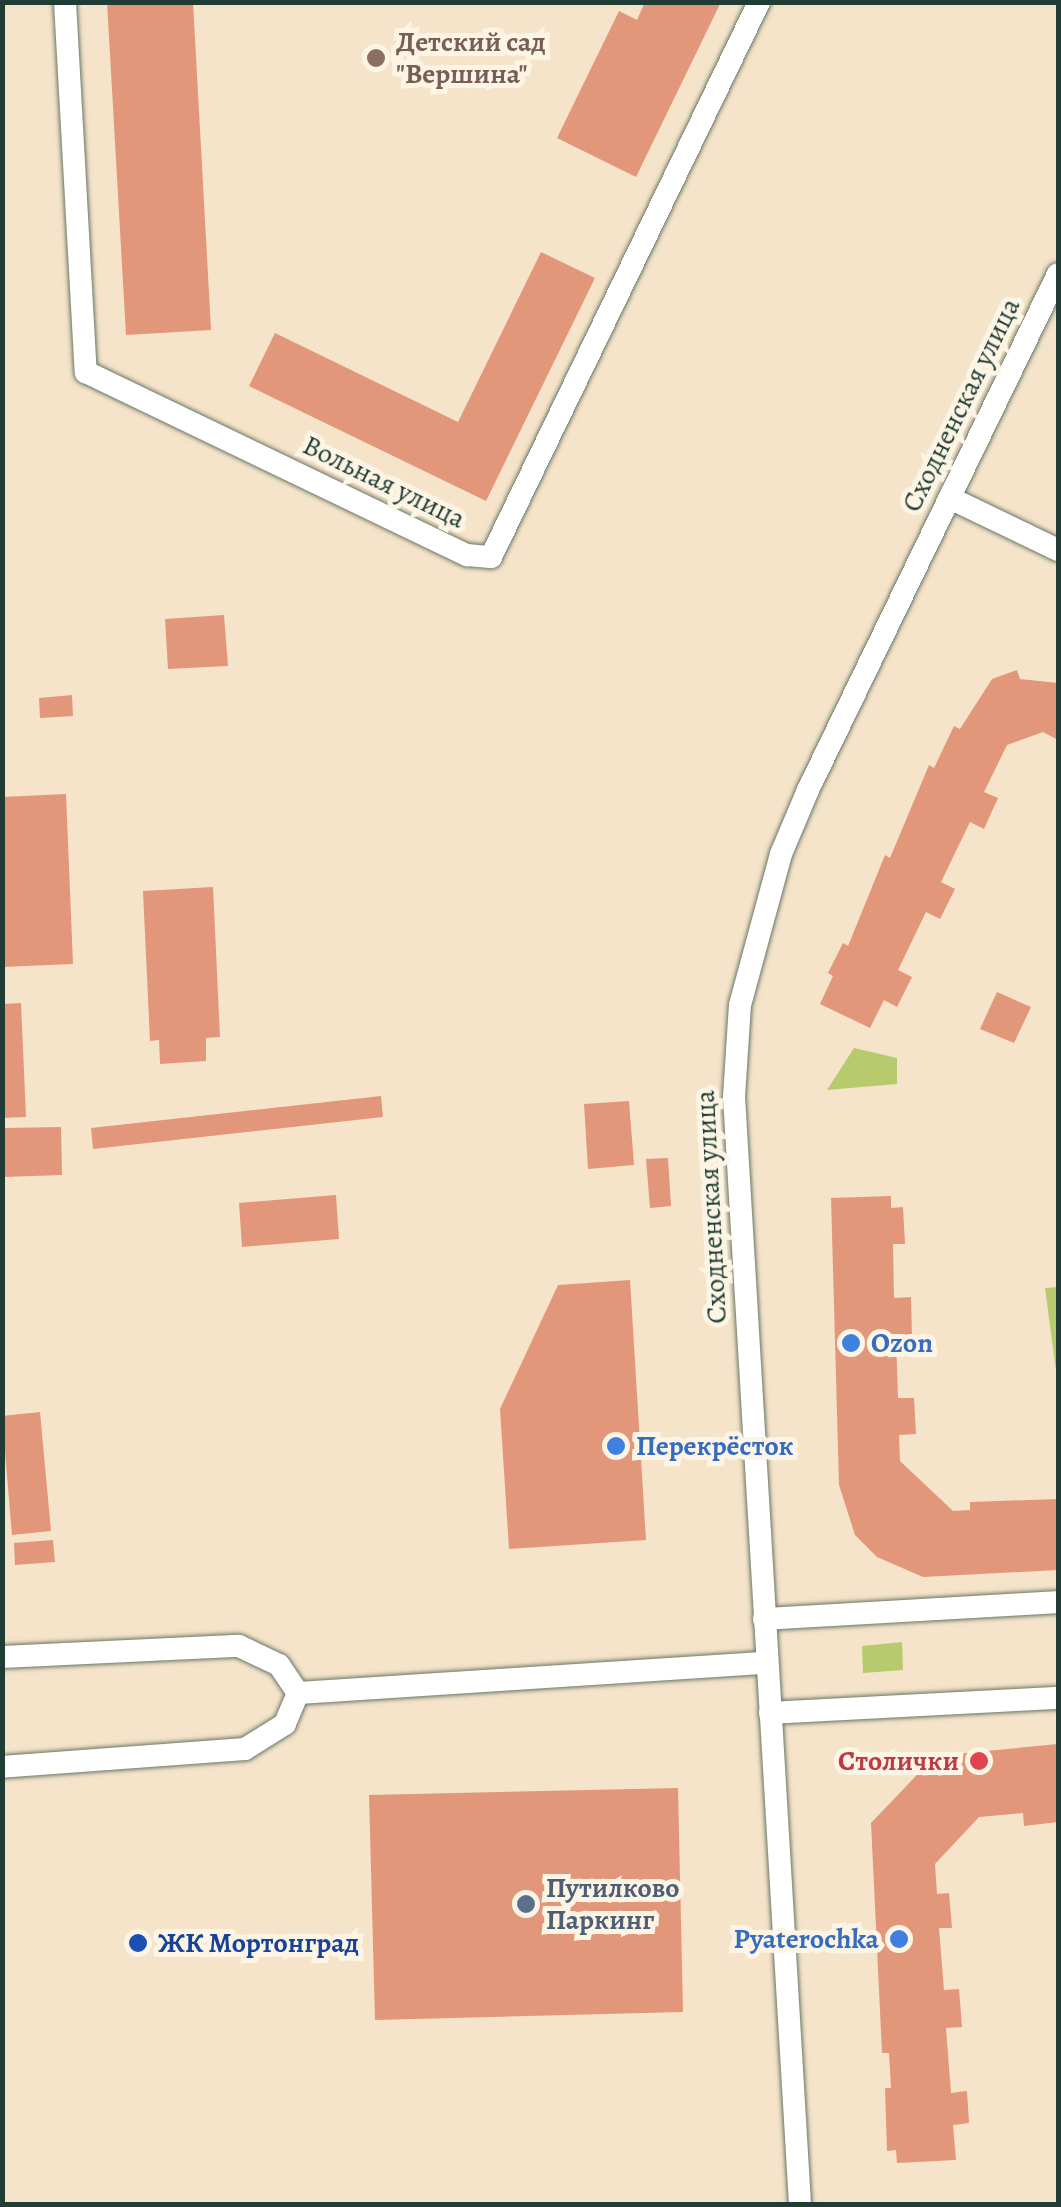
<!DOCTYPE html>
<html>
<head>
<meta charset="utf-8">
<style>
  body { margin:0 }
  #map { position:relative; width:1061px; height:2207px; overflow:hidden; background:#f5e4c9; font-family:Alegreya,serif }
  div>[style] { position:absolute }
  .green>* { inset:0; background:#b8ca6e }
  .building>* { inset:0; background:#e3977a }
  .roads { filter:drop-shadow(0 0 2px #6a7768) drop-shadow(0 0 2px #6a7768) }
  .minor>* { height:22px; margin:-11px; padding:0 11px; transform-origin:11px; border-radius:11px; background:#fff }
  .dots>* { width:28px; height:28px; translate:-50% -50%; box-sizing:border-box; border:5px solid #fcf5e5; border-radius:50% }
  span { translate:-50% -50%; white-space:nowrap; text-align:center; line-height:1.15; -webkit-text-stroke:10px #fcf5e5; paint-order:stroke }
  .education-label { font-size:28px; color:#785e54; font-weight:700 }
  .left { translate:0 -50%; text-align:left }
  .street-label { font-size:28px; color:#1f3d34 }
  .shop-label { font-size:28px; color:#366cbe; font-weight:700 }
  .right { translate:-100% -50%; text-align:right }
  .health-label { font-size:28px; color:#be3a42; font-weight:700 }
  .service-label { font-size:28px; color:#4e5e75; font-weight:700 }
  .transit-label { font-size:28px; color:#164399; font-weight:700 }
  .frame { position:absolute; inset:0; border:5px solid #1f3d34; pointer-events:none }
</style>
</head>
<body>
<div id="map">
  <div class="green">
    <div style="clip-path:polygon(854px 1048px,897px 1058px,897px 1084px,827px 1090px)"></div>
    <div style="clip-path:polygon(1058px 1287px,1058px 1386px,1045px 1288px)"></div>
    <div style="clip-path:polygon(902px 1642px,903px 1670px,863px 1673px,862px 1646px)"></div>
  </div>
  <div class="building">
    <div style="clip-path:polygon(107px 2px,193px 2px,211px 330px,126px 335px)"></div>
    <div style="clip-path:polygon(645px 2px,721px 2px,636px 177px,557px 138px,619px 11px,637px 20px)"></div>
    <div style="clip-path:polygon(541px 252px,595px 278px,486px 501px,249px 386px,275px 333px,458px 422px)"></div>
    <div style="clip-path:polygon(224px 615px,228px 666px,168px 669px,165px 619px)"></div>
    <div style="clip-path:polygon(1017px 670px,1020px 679px,1058px 683px,1058px 740px,1043px 732px,1007px 745px,984px 792px,998px 798px,984px 829px,970px 822px,941px 882px,955px 889px,940px 919px,926px 912px,898px 970px,912px 977px,897px 1007px,884px 1000px,870px 1028px,820px 1004px,833px 976px,828px 973px,843px 943px,848px 946px,885px 855px,890px 858px,929px 765px,934px 768px,954px 726px,960px 729px,992px 679px)"></div>
    <div style="clip-path:polygon(72px 695px,73px 716px,40px 718px,39px 698px)"></div>
    <div style="clip-path:polygon(66px 794px,73px 964px,2px 967px,2px 797px)"></div>
    <div style="clip-path:polygon(213px 887px,220px 1037px,206px 1038px,206px 1061px,160px 1064px,159px 1040px,150px 1041px,143px 891px)"></div>
    <div style="clip-path:polygon(997px 992px,1031px 1007px,1014px 1043px,980px 1029px)"></div>
    <div style="clip-path:polygon(21px 1003px,26px 1117px,2px 1118px,2px 1004px)"></div>
    <div style="clip-path:polygon(381px 1096px,383px 1117px,93px 1149px,91px 1128px)"></div>
    <div style="clip-path:polygon(629px 1101px,634px 1165px,588px 1169px,584px 1104px)"></div>
    <div style="clip-path:polygon(61px 1127px,62px 1175px,3px 1177px,2px 1128px)"></div>
    <div style="clip-path:polygon(668px 1158px,671px 1206px,650px 1208px,646px 1159px)"></div>
    <div style="clip-path:polygon(336px 1195px,339px 1239px,242px 1247px,239px 1203px)"></div>
    <div style="clip-path:polygon(891px 1196px,891px 1208px,903px 1207px,905px 1244px,893px 1244px,894px 1298px,911px 1297px,912px 1336px,896px 1336px,898px 1398px,914px 1398px,916px 1434px,899px 1435px,900px 1461px,953px 1511px,970px 1510px,970px 1502px,1058px 1499px,1058px 1570px,923px 1577px,877px 1557px,855px 1535px,839px 1485px,831px 1198px)"></div>
    <div style="clip-path:polygon(630px 1280px,646px 1540px,509px 1549px,500px 1409px,558px 1285px)"></div>
    <div style="clip-path:polygon(40px 1412px,51px 1531px,12px 1535px,2px 1416px)"></div>
    <div style="clip-path:polygon(53px 1540px,55px 1562px,15px 1565px,14px 1543px)"></div>
    <div style="clip-path:polygon(1058px 1744px,1058px 1822px,1024px 1826px,1023px 1813px,979px 1817px,935px 1864px,937px 1894px,949px 1893px,952px 1928px,939px 1928px,944px 1990px,959px 1989px,962px 2027px,946px 2028px,951px 2093px,967px 2091px,969px 2123px,953px 2125px,956px 2160px,897px 2163px,896px 2150px,887px 2151px,885px 2088px,891px 2088px,889px 2053px,882px 2053px,871px 1823px,935px 1756px)"></div>
    <div style="clip-path:polygon(678px 1788px,683px 2012px,375px 2020px,369px 1795px)"></div>
  </div>
  <div class="roads">
    <div class="minor">
      <div style="left:65px;top:2px;width:371px;rotate:86.8deg"></div>
      <div style="left:86px;top:372px;width:423px;rotate:25.7deg"></div>
      <div style="left:467px;top:555px;width:24px;rotate:5deg"></div>
      <div style="left:491px;top:557px;width:616px;rotate:-64.22deg"></div>
      <div style="left:950px;top:498px;width:120px;rotate:25.7deg"></div>
      <div style="left:764px;top:1619px;width:294px;rotate:-3.3deg"></div>
      <div style="left:2px;top:1657px;width:237px;rotate:-2.7deg"></div>
      <div style="left:239px;top:1646px;width:44px;rotate:25.4deg"></div>
      <div style="left:279px;top:1665px;width:34px;rotate:56deg"></div>
      <div style="left:298px;top:1693px;width:34px;rotate:113deg"></div>
      <div style="left:285px;top:1724px;width:47px;rotate:148deg"></div>
      <div style="left:245px;top:1749px;width:244px;rotate:175.8deg"></div>
      <div style="left:298px;top:1693px;width:469px;rotate:-3.7deg"></div>
      <div style="left:770px;top:1713px;width:288px;rotate:-3deg"></div>
      <div style="left:800px;top:2204px;width:1109px;rotate:-93.41deg"></div>
      <div style="left:734px;top:1097px;width:92px;rotate:-86.3deg"></div>
      <div style="left:740px;top:1005px;width:156px;rotate:-74.8deg"></div>
      <div style="left:781px;top:854px;width:69px;rotate:-67.1deg"></div>
      <div style="left:808px;top:790px;width:573px;rotate:-64.15deg"></div>
    </div>
  </div>
  <div class="dots">
    <div style="left:376px;top:58px;background:#8d6e63"></div>
    <div style="left:851px;top:1343px;background:#3f7fe0"></div>
    <div style="left:616px;top:1446px;background:#3f7fe0"></div>
    <div style="left:979px;top:1761px;background:#e0444e"></div>
    <div style="left:526px;top:1904px;background:#5c6f8a"></div>
    <div style="left:899px;top:1939px;background:#3f7fe0"></div>
    <div style="left:138px;top:1943px;background:#1a4fb4"></div>
  </div>
  <div class="education-label">
    <span class="left" style="left:396px;top:58px">Детский сад<br>"Вершина"</span>
  </div>
  <div class="street-label">
    <span style="left:961px;top:405px;rotate:-64deg">Сходненская улица</span>
    <span style="left:384px;top:482px;rotate:26deg">Вольная улица</span>
    <span style="left:711px;top:1207px;rotate:-93deg">Сходненская улица</span>
  </div>
  <div class="shop-label">
    <span class="left" style="left:871px;top:1343px">Ozon</span>
    <span class="left" style="left:636px;top:1446px">Перекрёсток</span>
    <span class="right" style="left:879px;top:1939px">Pyaterochka</span>
  </div>
  <div class="health-label">
    <span class="right" style="left:959px;top:1761px">Столички</span>
  </div>
  <div class="service-label">
    <span class="left" style="left:546px;top:1904px">Путилково<br>Паркинг</span>
  </div>
  <div class="transit-label">
    <span class="left" style="left:158px;top:1943px">ЖК Мортонград</span>
  </div>
  <div class="frame"></div>
</div>
</body>
</html>
